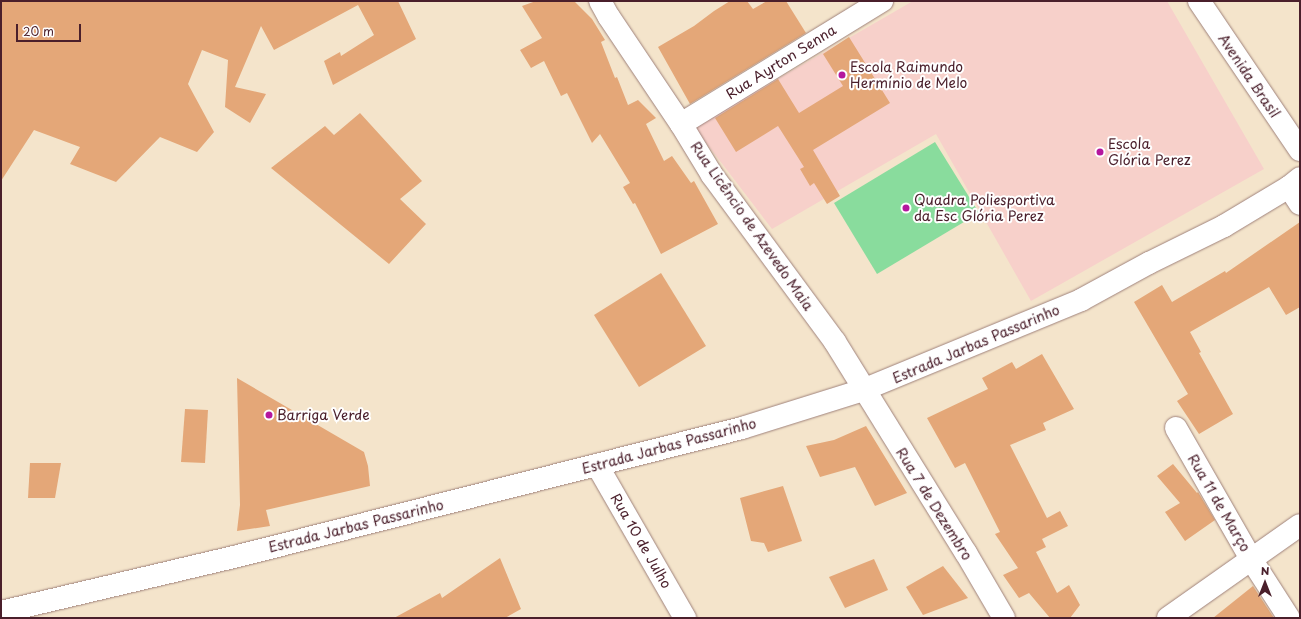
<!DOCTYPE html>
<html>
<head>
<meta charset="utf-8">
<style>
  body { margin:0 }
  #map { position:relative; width:1301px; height:619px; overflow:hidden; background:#f4e4cb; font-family:"Playpen Sans",sans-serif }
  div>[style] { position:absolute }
  .built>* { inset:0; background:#f7d0ca }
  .green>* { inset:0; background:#89dc9d }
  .building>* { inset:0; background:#e4a778 }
  .roads { filter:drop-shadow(0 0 1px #9f827b) drop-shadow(0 0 1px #9f827b) }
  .minor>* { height:22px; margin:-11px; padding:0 11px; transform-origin:11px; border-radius:11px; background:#fff }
  .dots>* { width:11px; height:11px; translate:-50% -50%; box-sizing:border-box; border:2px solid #fff; border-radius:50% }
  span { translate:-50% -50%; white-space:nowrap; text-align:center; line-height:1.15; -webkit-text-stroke:4px #fff; paint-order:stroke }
  .street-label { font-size:14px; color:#4a1f2b }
  .poi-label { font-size:14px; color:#4a1f2b }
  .left { translate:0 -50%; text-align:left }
  .frame { position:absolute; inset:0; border:2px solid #4a1f2b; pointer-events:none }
  .north { position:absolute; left:1245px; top:563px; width:40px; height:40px; -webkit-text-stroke:3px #fff; paint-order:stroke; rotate:0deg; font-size:11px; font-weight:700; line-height:16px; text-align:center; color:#4a1f2b }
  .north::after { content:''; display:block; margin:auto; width:14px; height:18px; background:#4a1f2b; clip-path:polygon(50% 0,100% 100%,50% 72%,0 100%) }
  .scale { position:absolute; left:16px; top:24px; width:65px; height:18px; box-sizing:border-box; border:2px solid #4a1f2b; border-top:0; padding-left:5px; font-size:12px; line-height:14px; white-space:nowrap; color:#4a1f2b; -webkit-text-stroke:3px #fff; paint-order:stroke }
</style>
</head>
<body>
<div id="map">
  <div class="built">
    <div style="clip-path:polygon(913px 1px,1167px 1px,1264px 169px,1031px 301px,936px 134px,772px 229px,694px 127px)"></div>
  </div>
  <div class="green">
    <div style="clip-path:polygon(935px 142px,979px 213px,877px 274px,834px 203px)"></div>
  </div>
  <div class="building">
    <div style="clip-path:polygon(1px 1px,398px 1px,416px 39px,333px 85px,324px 61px,340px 52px,341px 56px,374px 35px,358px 5px,274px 50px,261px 26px,235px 87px,266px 94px,250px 123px,225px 107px,228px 60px,202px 50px,188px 84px,214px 132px,197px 152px,160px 137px,116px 182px,70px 164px,80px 147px,34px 130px,1px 181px)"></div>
    <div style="clip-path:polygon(536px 1px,574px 1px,592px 19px,605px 40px,601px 42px,615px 78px,617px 77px,628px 105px,638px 100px,656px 118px,646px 124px,664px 161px,672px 156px,691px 183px,694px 181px,718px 224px,661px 254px,635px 203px,633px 204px,623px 187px,630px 183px,600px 134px,592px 143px,567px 93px,561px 96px,544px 61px,531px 68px,520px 50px,542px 38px,522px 6px)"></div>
    <div style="clip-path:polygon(730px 1px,747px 1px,753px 9px,767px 1px,786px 1px,806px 33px,690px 104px,658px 47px,694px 26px,714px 11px)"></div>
    <div style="clip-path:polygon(849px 37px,890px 103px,813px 150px,840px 196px,827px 204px,814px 183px,810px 186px,800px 169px,804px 167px,778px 126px,736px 152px,715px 118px,778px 79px,799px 113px,843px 86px,823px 54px)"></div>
    <div style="clip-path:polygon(360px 113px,422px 181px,400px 199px,426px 224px,389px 264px,271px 168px,325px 126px,334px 135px)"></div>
    <div style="clip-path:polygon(1300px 222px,1300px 307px,1286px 315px,1269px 287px,1190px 332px,1201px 352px,1199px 353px,1233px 414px,1199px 434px,1177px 401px,1188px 394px,1134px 302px,1162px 285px,1172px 302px,1225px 271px,1226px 273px)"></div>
    <div style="clip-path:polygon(661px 273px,706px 346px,639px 387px,594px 315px)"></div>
    <div style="clip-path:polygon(1042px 354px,1074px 409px,1043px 423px,1046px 430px,1010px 445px,1047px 518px,1060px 511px,1068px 526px,1042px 539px,1046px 547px,1036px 552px,1057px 593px,1069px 585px,1080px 605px,1070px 618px,1050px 618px,1029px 593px,1019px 598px,1003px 575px,1018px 568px,995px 534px,1000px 532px,965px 463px,955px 468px,927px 418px,988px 389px,982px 378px,1012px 362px,1016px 369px)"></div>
    <div style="clip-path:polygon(237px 378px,364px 452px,368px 466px,370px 486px,266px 510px,270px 526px,237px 531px,240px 505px)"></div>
    <div style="clip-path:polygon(185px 409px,208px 410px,205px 463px,181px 462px)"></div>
    <div style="clip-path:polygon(866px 426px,907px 493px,875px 506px,855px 467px,820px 477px,806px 446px,834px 440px)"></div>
    <div style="clip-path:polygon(30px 463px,61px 463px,55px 498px,28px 498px)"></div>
    <div style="clip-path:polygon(1173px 464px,1197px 493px,1198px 492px,1215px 520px,1185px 541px,1165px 512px,1180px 503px,1157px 476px)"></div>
    <div style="clip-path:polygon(783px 486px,802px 541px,768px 552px,764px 543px,751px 541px,740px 498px)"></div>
    <div style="clip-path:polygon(500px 558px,521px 609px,505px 618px,394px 618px,440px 593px,442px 598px)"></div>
    <div style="clip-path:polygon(874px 559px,888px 590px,845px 608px,829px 577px)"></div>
    <div style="clip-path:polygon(943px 566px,968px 598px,923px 615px,906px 587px)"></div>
    <div style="clip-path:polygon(1253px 586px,1274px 618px,1213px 618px)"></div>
  </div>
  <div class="roads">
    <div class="minor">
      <div style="left:600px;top:1px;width:18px;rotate:61deg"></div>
      <div style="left:609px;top:17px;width:129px;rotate:56.1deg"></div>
      <div style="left:681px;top:124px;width:60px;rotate:58.7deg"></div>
      <div style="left:712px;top:175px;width:207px;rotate:53.6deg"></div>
      <div style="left:835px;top:342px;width:248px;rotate:58.2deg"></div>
      <div style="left:966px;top:553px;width:75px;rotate:59.7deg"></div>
      <div style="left:1199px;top:1px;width:180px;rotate:55.9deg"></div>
      <div style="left:681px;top:124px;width:236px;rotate:-31.5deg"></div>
      <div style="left:1289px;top:187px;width:20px;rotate:57deg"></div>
      <div style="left:1176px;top:428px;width:151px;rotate:60.2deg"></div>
      <div style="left:1251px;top:559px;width:70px;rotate:57.2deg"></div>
      <div style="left:597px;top:465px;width:177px;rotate:60.1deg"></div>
      <div style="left:1px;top:612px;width:239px;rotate:-13.3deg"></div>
      <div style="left:234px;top:557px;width:524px;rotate:-14.25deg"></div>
      <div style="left:742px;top:428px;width:127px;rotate:-17.4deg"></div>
      <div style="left:863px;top:390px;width:236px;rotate:-22.4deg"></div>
      <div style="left:1081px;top:300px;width:77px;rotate:-28.6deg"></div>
      <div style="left:1149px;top:263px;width:84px;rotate:-26.3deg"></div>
      <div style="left:1224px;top:226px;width:76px;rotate:-31deg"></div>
      <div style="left:1289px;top:187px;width:14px;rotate:-39deg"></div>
      <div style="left:1168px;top:618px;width:161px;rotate:-35.2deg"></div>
    </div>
  </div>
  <div class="dots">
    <div style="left:842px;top:75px;background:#b5179e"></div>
    <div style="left:1100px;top:152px;background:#b5179e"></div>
    <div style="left:906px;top:208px;background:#b5179e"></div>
    <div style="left:269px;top:415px;background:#b5179e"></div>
  </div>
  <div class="street-label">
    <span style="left:781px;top:62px;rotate:-32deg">Rua Ayrton Senna</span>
    <span style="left:1249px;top:76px;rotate:56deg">Avenida Brasil</span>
    <span style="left:752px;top:226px;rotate:55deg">Rua Licêncio de Azevedo Maia</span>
    <span style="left:976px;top:344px;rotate:-23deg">Estrada Jarbas Passarinho</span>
    <span style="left:669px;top:446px;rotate:-15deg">Estrada Jarbas Passarinho</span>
    <span style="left:1219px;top:503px;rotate:60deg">Rua 11 de Março</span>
    <span style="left:934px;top:504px;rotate:58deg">Rua 7 de Dezembro</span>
    <span style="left:356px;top:526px;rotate:-14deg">Estrada Jarbas Passarinho</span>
    <span style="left:641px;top:541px;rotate:60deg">Rua 10 de Julho</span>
  </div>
  <div class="poi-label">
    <span class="left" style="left:850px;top:75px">Escola Raimundo<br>Hermínio de Melo</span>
    <span class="left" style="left:1108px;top:152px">Escola<br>Glória Perez</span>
    <span class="left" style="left:914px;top:208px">Quadra Poliesportiva<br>da Esc Glória Perez</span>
    <span class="left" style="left:277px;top:415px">Barriga Verde</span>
  </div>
  <div class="frame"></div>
  <div class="north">N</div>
  <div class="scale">20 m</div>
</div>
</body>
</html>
